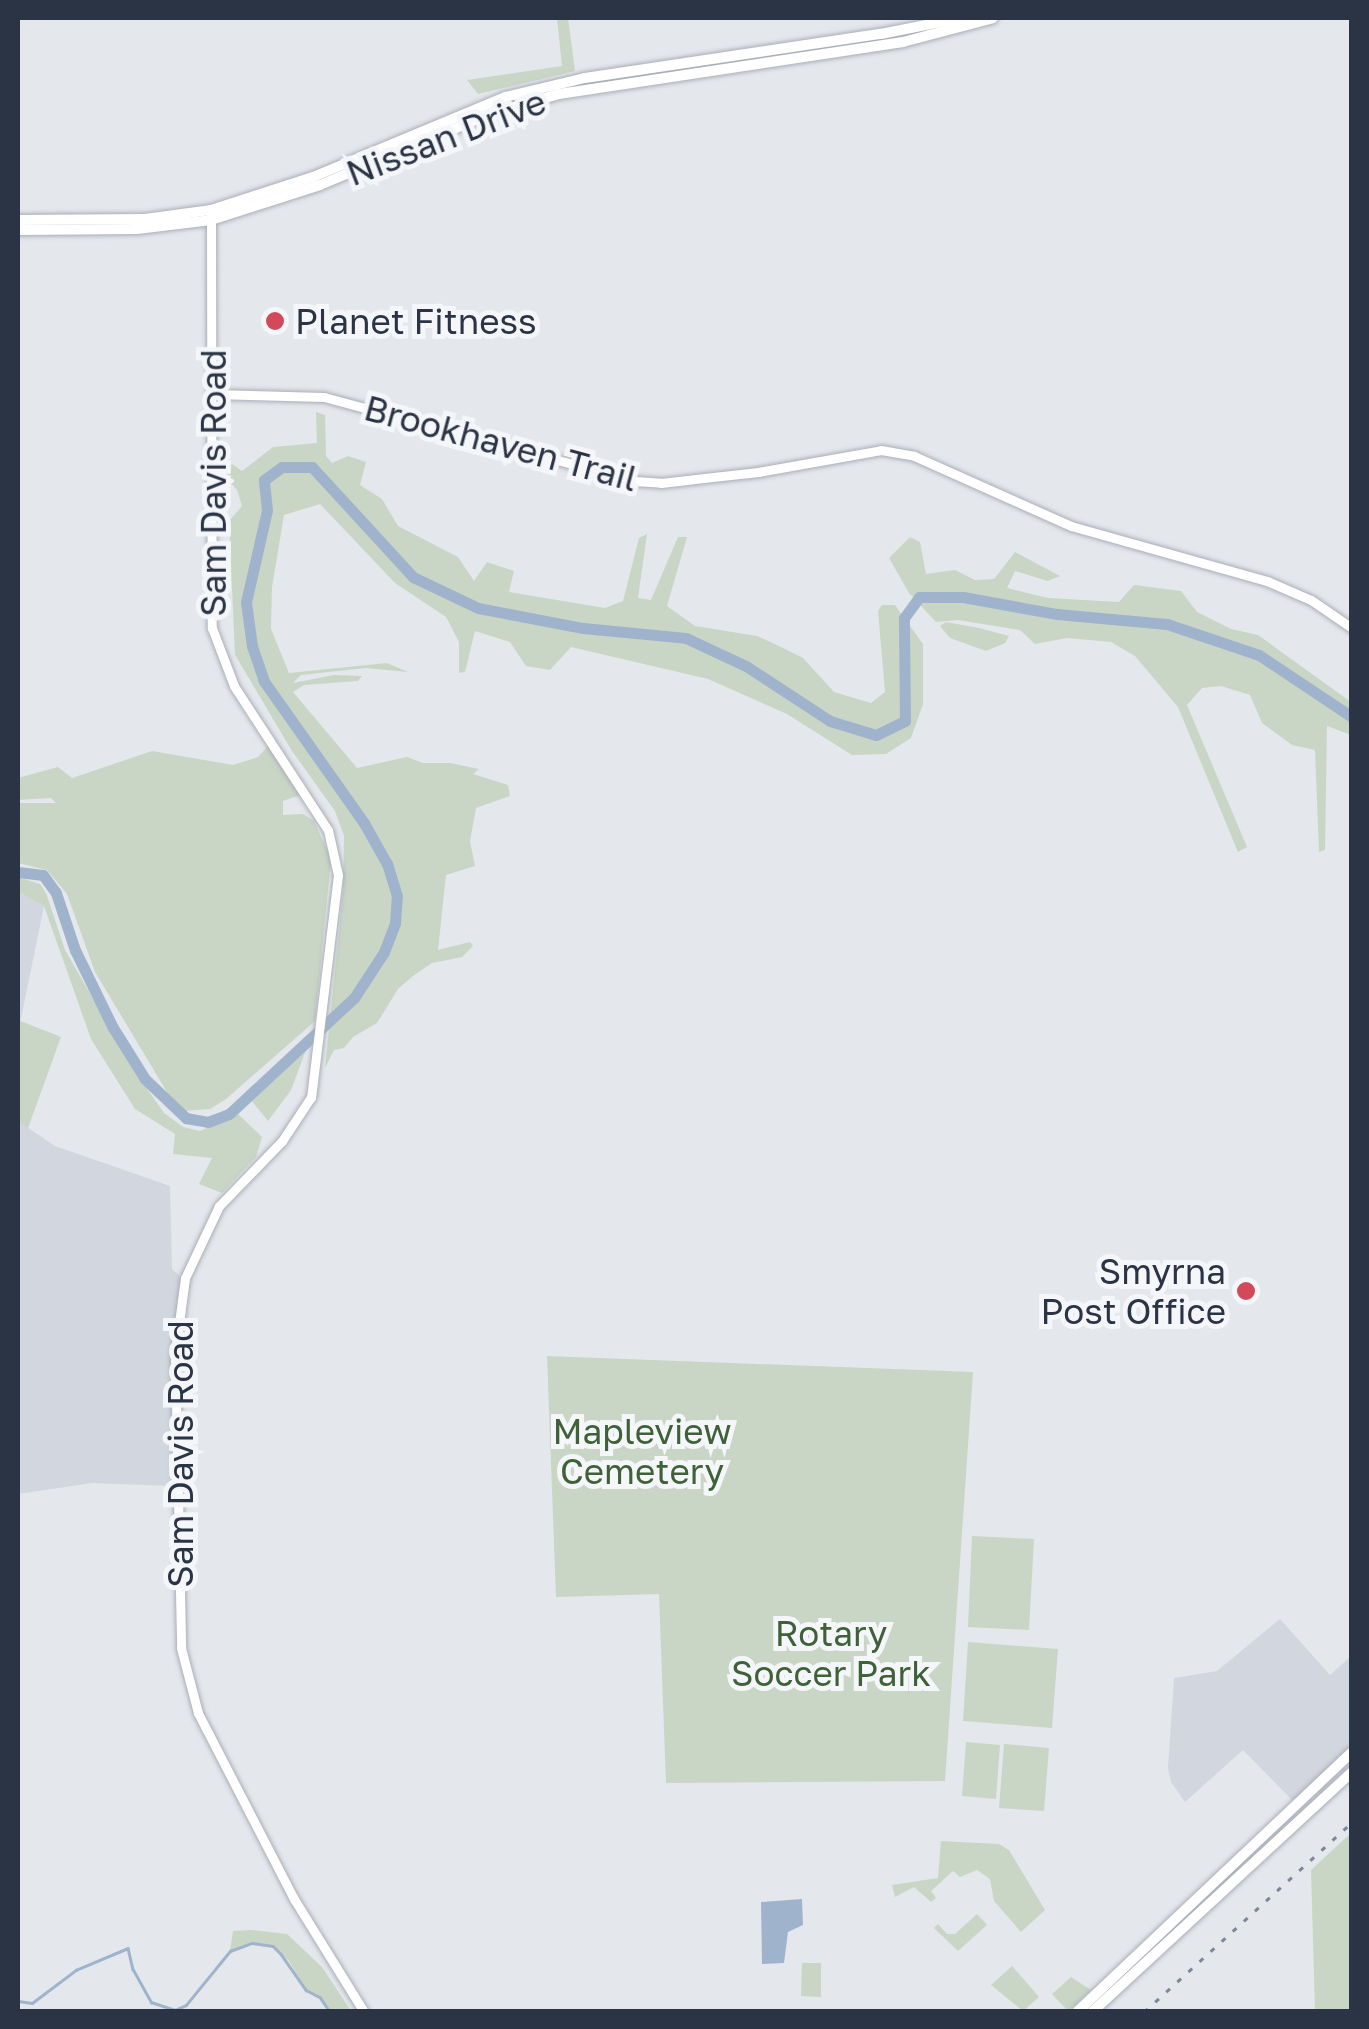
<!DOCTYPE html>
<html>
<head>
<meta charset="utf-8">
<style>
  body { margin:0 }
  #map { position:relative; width:1369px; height:2029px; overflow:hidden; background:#e4e7ec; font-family:"Golos Text",sans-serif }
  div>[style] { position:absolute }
  .built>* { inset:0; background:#d2d6de }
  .green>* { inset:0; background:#c9d6c5 }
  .water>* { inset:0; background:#9fb4cc }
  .stream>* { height:2.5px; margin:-1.25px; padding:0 1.25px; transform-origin:1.25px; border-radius:1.25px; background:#9fb4cc }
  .river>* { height:11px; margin:-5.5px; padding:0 5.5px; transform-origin:5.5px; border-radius:5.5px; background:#9fb4cc }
  .roads { filter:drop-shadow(0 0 2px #a9aeb7) drop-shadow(0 0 2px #a9aeb7) }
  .secondary>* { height:9px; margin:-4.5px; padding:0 4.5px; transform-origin:4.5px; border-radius:4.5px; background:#fff }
  .primary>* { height:10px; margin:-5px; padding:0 5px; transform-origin:5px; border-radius:5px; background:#fff }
  .rail>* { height:2.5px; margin-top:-1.25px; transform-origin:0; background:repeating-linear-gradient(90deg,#7d8696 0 5px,transparent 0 15px) }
  .dots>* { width:28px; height:28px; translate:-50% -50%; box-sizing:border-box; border:5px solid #f4f6f9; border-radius:50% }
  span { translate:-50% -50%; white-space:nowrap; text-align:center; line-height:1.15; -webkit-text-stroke:10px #f4f6f9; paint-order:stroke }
  .street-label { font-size:35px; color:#2b3445 }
  .poi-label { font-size:35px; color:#2b3445 }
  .left { translate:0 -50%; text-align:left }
  .right { translate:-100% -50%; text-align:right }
  .park-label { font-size:35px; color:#3f6138 }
  .frame { position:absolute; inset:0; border:20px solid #2b3445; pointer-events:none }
</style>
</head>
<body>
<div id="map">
  <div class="built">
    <div style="clip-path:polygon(20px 890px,44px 906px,18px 1033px,18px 891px)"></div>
    <div style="clip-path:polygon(18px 1121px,55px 1146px,170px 1186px,172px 1269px,182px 1278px,171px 1347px,172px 1486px,92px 1483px,18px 1494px)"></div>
    <div style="clip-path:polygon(1280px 1619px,1330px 1675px,1351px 1656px,1351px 1746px,1293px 1801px,1243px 1750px,1185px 1802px,1171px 1782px,1168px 1768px,1174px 1678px,1217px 1671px)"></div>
  </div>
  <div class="green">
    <div style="clip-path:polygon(557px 18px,568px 18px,575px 71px,478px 94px,467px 80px,562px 66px)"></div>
    <div style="clip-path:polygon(316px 412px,325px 415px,326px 456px,332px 463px,348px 456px,366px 462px,360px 485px,382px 499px,398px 526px,458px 557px,474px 581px,487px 562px,514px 571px,509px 592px,605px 608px,623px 601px,639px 538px,647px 534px,638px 598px,651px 600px,678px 537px,687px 537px,667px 606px,695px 626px,757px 636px,779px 646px,803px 658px,834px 692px,871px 703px,885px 692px,878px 611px,882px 605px,895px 605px,923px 644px,923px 704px,911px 738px,886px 754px,852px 755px,787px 714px,708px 679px,571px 647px,550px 670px,526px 666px,510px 642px,475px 631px,465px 672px,459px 673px,459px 642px,446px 617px,395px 583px,320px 504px,284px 515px,272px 587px,271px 629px,289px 673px,387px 663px,408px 672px,366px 668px,301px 675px,293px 683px,334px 675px,362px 676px,358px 681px,304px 685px,293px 692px,357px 768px,407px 757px,423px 763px,450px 763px,479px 769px,473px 774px,508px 785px,510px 796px,476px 808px,470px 841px,475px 866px,446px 875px,438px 950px,470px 942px,473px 946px,462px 957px,432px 963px,413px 976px,398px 989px,377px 1023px,353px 1037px,344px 1048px,334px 1050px,325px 1068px,343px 892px,344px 836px,335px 811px,292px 751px,235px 655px,229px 521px,242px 506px,237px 490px,225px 476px,232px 464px,242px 471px,273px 447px,317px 443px)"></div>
    <div style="clip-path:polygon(910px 537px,920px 542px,926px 574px,955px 570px,975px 580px,994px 579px,1015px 552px,1060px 576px,1048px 581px,1015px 571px,1007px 588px,1048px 598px,1119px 602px,1134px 585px,1181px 591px,1197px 612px,1231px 629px,1258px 635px,1351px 702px,1351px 735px,1327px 726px,1325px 850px,1319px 852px,1315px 750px,1292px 745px,1262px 723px,1250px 695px,1221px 686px,1202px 688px,1187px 705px,1247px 847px,1238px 852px,1178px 707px,1135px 656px,1111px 642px,1067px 638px,1035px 644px,1020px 630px,958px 620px,936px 622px,909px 593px,889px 558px)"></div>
    <div style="clip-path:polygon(946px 622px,979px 628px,1009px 636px,1005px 643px,986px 651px,950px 638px,940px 626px)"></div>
    <div style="clip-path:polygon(268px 746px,300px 795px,283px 801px,283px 815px,303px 814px,314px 821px,331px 859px,315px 1021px,226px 1099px,210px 1109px,185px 1111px,173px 1102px,95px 972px,67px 894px,47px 870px,18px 863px,18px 803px,56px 803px,51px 798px,18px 800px,18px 778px,58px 767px,72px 778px,152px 751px,233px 765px,258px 757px)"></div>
    <div style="clip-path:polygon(18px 877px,40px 884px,46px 893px,65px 950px,134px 1070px,164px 1113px,183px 1127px,200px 1131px,238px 1114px,262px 1137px,256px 1157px,222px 1193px,199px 1184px,212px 1158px,173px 1154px,175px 1134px,135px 1109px,91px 1039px,44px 906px,18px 891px)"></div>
    <div style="clip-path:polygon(18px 1020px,61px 1037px,28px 1128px,18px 1121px)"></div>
    <div style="clip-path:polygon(306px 1050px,291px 1090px,268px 1121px,251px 1100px)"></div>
    <div style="clip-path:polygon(547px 1356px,973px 1372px,945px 1781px,666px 1783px,659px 1594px,556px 1597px)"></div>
    <div style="clip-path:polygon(972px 1536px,1034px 1539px,1029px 1630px,968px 1627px)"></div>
    <div style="clip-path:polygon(968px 1642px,1058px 1649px,1052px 1728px,963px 1721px)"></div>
    <div style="clip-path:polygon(966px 1742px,1000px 1745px,996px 1799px,962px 1796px)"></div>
    <div style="clip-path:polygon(1004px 1744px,1049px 1748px,1044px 1811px,999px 1808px)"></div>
    <div style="clip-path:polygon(1351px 1833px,1351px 2011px,1315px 2011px,1311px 1870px)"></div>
    <div style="clip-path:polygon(941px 1841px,999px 1844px,1009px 1850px,1045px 1910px,1021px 1932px,994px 1901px,990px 1879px,977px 1870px,960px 1877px,953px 1871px,931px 1891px,936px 1898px,931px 1902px,914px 1887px,895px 1897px,892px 1885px,938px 1878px)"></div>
    <div style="clip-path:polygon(977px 1914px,987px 1925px,958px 1951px,934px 1928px,938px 1924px,947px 1934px,955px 1934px)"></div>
    <div style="clip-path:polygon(251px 1930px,287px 1934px,322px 1967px,351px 2011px,330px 2011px,320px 1997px,306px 1990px,289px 1961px,273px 1946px,252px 1943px,230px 1951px,233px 1931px)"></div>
    <div style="clip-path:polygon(802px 1963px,821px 1963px,821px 1997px,801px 1996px)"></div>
    <div style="clip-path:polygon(1012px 1966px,1039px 1997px,1023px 2011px,991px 1985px)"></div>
    <div style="clip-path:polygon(1071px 1977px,1091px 1990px,1068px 2011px,1052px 1994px)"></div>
  </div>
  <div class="water">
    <div style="clip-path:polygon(802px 1899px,803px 1925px,788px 1932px,784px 1963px,762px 1964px,761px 1902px)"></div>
  </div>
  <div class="stream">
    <div style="left:18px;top:2001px;width:14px;rotate:8deg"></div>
    <div style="left:32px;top:2003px;width:55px;rotate:-36.9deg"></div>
    <div style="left:76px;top:1970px;width:56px;rotate:-22.9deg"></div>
    <div style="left:128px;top:1948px;width:22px;rotate:77deg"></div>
    <div style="left:133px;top:1969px;width:38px;rotate:61deg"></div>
    <div style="left:151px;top:2002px;width:25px;rotate:18deg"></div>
    <div style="left:175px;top:2010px;width:12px;rotate:-24deg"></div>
    <div style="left:186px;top:2005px;width:70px;rotate:-50.8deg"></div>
    <div style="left:230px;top:1951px;width:23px;rotate:-20deg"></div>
    <div style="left:252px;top:1943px;width:21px;rotate:8deg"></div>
    <div style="left:273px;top:1946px;width:11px;rotate:45deg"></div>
    <div style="left:281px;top:1954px;width:44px;rotate:55.2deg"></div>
    <div style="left:306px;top:1990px;width:16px;rotate:27deg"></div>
    <div style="left:320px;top:1997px;width:18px;rotate:56deg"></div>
  </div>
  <div class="river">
    <div style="left:18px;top:872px;width:25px;rotate:7deg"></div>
    <div style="left:43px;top:875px;width:22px;rotate:54deg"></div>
    <div style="left:56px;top:893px;width:60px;rotate:71.6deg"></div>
    <div style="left:75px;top:950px;width:85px;rotate:64deg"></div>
    <div style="left:112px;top:1026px;width:62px;rotate:58.1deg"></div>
    <div style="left:145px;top:1079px;width:57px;rotate:43.6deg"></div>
    <div style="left:186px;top:1118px;width:22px;rotate:10deg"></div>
    <div style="left:208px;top:1122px;width:22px;rotate:-21deg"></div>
    <div style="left:229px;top:1114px;width:171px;rotate:-42.9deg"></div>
    <div style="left:354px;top:998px;width:55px;rotate:-56.9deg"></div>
    <div style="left:384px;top:952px;width:31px;rotate:-69deg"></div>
    <div style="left:395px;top:923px;width:27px;rotate:-86deg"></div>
    <div style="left:397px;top:896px;width:34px;rotate:-107deg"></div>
    <div style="left:387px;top:864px;width:47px;rotate:-119.3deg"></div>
    <div style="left:364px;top:823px;width:174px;rotate:-125.2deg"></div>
    <div style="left:264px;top:681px;width:37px;rotate:-109deg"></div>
    <div style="left:252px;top:646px;width:44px;rotate:-97.8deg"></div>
    <div style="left:246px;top:602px;width:94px;rotate:-77.1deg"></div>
    <div style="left:267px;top:510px;width:30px;rotate:-96deg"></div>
    <div style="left:264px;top:480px;width:22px;rotate:-36deg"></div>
    <div style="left:282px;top:467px;width:30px"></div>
    <div style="left:312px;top:467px;width:149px;rotate:47.4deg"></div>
    <div style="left:413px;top:577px;width:72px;rotate:25.5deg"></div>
    <div style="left:478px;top:608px;width:107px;rotate:10.8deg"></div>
    <div style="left:583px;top:628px;width:103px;rotate:5.5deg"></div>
    <div style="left:686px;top:638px;width:66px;rotate:25deg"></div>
    <div style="left:746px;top:666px;width:100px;rotate:33.2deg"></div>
    <div style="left:830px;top:721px;width:48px;rotate:16.9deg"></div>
    <div style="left:876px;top:735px;width:32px;rotate:-26deg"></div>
    <div style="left:905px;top:721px;width:103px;rotate:-90.6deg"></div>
    <div style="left:904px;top:618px;width:26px;rotate:-54deg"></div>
    <div style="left:919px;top:597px;width:44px"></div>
    <div style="left:963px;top:597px;width:96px;rotate:10.3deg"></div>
    <div style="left:1057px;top:614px;width:110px;rotate:5.2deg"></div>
    <div style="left:1167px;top:624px;width:97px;rotate:18.6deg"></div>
    <div style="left:1259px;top:655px;width:112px;rotate:33.7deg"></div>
  </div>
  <div class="roads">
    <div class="secondary">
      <div style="left:211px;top:215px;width:413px;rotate:89.9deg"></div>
      <div style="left:212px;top:628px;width:62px;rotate:69.2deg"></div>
      <div style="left:234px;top:686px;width:172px;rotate:56.9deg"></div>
      <div style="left:328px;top:830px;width:46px;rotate:77.5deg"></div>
      <div style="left:338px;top:875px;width:224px;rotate:96.9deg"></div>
      <div style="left:311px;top:1097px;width:53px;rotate:123.4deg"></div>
      <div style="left:282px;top:1141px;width:91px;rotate:134.1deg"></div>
      <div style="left:219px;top:1206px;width:80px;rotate:115.3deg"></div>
      <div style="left:185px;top:1278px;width:76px;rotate:97.6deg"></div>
      <div style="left:175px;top:1353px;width:295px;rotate:88.8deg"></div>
      <div style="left:181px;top:1648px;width:67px;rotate:75.3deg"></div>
      <div style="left:198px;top:1713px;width:209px;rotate:62.7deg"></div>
      <div style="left:294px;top:1899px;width:133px;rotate:58.2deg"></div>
      <div style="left:213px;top:394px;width:111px;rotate:1.5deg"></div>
      <div style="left:324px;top:397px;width:322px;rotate:15.1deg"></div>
      <div style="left:635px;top:481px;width:26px;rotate:4deg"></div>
      <div style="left:661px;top:483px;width:98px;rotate:-6.5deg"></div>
      <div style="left:758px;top:472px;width:125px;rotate:-10.1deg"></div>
      <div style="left:881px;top:450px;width:34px;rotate:10deg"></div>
      <div style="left:914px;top:456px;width:172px;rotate:24deg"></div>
      <div style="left:1071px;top:526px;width:204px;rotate:15.7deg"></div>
      <div style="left:1267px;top:581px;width:48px;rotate:23.4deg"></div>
      <div style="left:1311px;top:600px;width:50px;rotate:34.3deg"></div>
    </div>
    <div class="primary">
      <div style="left:18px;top:220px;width:127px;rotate:-0.5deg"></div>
      <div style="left:145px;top:219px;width:67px;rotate:-7.8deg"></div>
      <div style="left:211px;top:210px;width:107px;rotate:-17.9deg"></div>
      <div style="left:313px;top:177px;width:208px;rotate:-22.6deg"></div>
      <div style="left:505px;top:97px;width:82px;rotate:-13.4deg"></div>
      <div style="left:585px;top:78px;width:299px;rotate:-8.5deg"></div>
      <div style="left:881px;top:34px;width:82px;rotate:-11.3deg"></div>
      <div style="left:18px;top:230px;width:119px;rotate:-0.5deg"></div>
      <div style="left:137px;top:229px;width:75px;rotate:-6.9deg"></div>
      <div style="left:211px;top:220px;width:114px;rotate:-17.8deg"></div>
      <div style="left:320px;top:185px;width:184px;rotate:-22.7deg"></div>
      <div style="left:490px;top:114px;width:72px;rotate:-16.2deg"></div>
      <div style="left:559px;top:94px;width:348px;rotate:-8.6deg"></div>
      <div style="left:903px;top:42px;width:93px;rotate:-14.9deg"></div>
      <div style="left:1077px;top:2012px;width:378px;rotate:-43.4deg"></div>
      <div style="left:1092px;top:2012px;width:354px;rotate:-42.7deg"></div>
    </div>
  </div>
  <div class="rail">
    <div style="left:1144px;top:2012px;width:282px;rotate:-42.4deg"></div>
  </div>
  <div class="dots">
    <div style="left:275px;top:321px;background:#d1495b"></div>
    <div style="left:1246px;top:1291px;background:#d1495b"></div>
  </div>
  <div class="street-label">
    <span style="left:446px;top:137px;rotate:-21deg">Nissan Drive</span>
    <span style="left:501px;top:443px;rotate:15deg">Brookhaven Trail</span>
    <span style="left:213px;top:483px;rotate:-90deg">Sam Davis Road</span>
    <span style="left:180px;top:1454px;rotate:-90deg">Sam Davis Road</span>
  </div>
  <div class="poi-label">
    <span class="left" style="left:295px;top:321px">Planet Fitness</span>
    <span class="right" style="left:1226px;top:1291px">Smyrna<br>Post Office</span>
  </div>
  <div class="park-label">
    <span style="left:642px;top:1451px">Mapleview<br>Cemetery</span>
    <span style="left:831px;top:1653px">Rotary<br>Soccer Park</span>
  </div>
  <div class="frame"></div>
</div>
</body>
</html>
